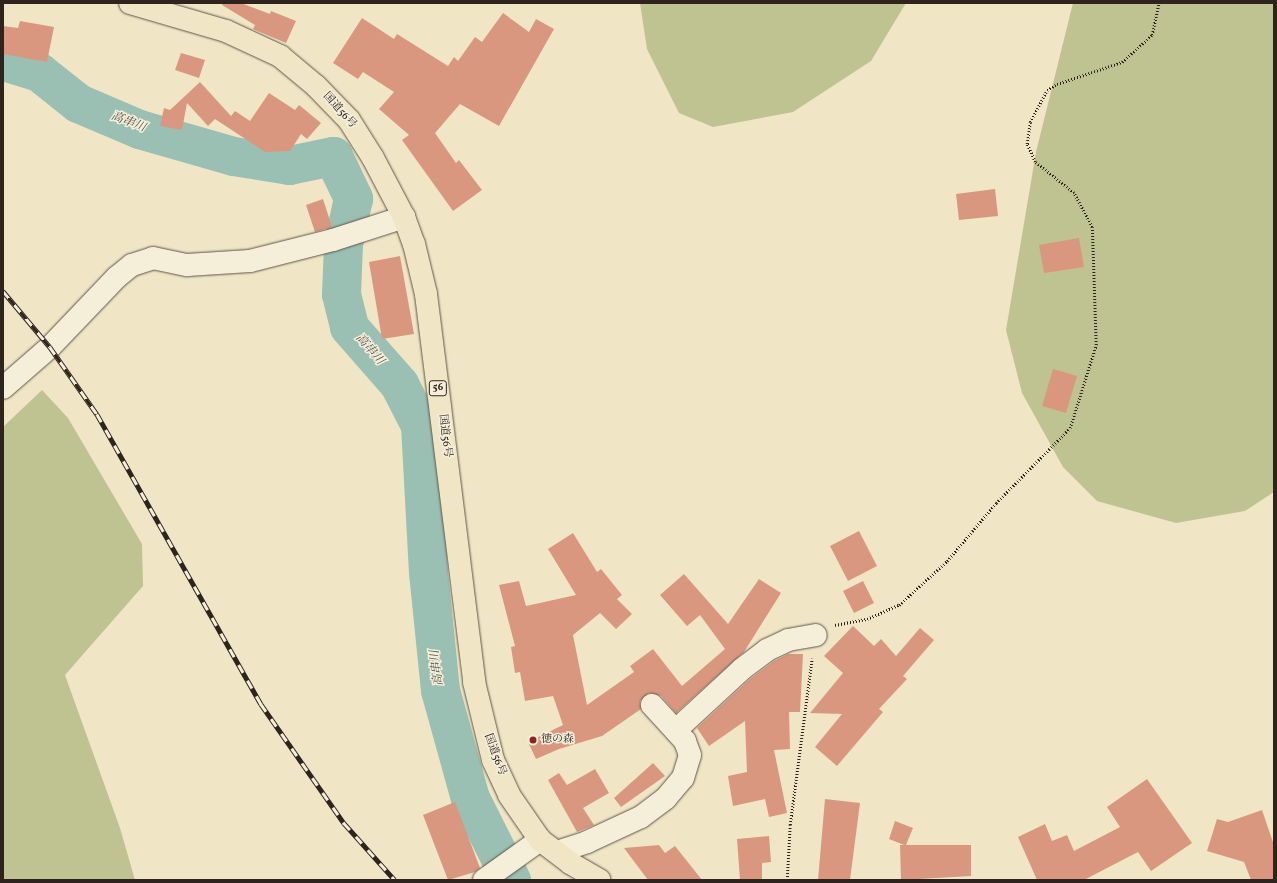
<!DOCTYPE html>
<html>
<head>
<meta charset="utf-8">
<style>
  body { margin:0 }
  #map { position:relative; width:1277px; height:883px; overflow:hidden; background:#f0e6c6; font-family:Vollkorn,"Noto Serif JP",serif }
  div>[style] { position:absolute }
  .green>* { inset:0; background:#bec391 }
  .river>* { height:39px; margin:-19.5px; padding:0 19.5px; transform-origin:19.5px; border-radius:19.5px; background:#9ac0b3 }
  .building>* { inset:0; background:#da977f }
  .path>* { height:2.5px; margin-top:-1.25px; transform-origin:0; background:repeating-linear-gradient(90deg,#2f231d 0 1px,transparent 0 3px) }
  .roads { filter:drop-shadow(0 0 1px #5f5447) drop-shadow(0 0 1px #5f5447) }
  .minor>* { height:22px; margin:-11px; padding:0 11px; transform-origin:11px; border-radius:11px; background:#f5efda }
  .highway>* { height:22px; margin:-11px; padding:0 11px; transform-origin:11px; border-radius:11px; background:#f0e6c6 }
  .rail>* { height:4.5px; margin-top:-2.25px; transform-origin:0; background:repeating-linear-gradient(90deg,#f5efda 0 9px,#2f231d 0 18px); box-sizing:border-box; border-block:1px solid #2f231d }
  .dots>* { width:11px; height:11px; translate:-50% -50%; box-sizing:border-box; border:2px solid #f5efda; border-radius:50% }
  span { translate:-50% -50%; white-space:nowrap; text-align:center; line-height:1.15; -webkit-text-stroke:3px #f5efda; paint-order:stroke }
  .shield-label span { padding:1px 3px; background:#f5efda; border:1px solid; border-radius:3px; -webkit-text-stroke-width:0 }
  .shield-label { font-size:10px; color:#2f231d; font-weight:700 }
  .street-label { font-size:11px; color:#2f231d }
  .poi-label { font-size:11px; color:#2f231d }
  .left { translate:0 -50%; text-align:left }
  .water-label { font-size:12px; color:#4f524a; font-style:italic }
  .frame { position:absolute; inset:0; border:4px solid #2f231d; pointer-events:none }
</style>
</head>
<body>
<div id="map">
  <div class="green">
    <div style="clip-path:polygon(640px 3px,906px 3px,871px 61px,793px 112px,713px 127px,679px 113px,647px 49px)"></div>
    <div style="clip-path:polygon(1073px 3px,1274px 3px,1274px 492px,1245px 511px,1176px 523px,1097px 501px,1063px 467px,1022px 393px,1006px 330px,1036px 152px)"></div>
    <div style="clip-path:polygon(42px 390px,68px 418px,142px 544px,143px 586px,65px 675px,120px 828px,135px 880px,3px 880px,3px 427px)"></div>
  </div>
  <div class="river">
    <div style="left:3px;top:61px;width:38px;rotate:17deg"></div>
    <div style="left:39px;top:72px;width:50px;rotate:38.5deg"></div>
    <div style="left:78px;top:103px;width:66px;rotate:23.1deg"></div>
    <div style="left:139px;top:129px;width:98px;rotate:16deg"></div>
    <div style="left:233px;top:156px;width:57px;rotate:9.1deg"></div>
    <div style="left:289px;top:165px;width:45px;rotate:-11.6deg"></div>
    <div style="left:333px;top:156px;width:47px;rotate:64.5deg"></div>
    <div style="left:353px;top:198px;width:47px;rotate:102.3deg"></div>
    <div style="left:343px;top:244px;width:50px;rotate:92.3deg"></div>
    <div style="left:341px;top:294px;width:34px;rotate:76deg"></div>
    <div style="left:349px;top:327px;width:76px;rotate:48.7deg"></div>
    <div style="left:399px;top:384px;width:46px;rotate:62.9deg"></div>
    <div style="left:420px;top:425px;width:147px;rotate:86.9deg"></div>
    <div style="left:428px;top:572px;width:119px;rotate:84.2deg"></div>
    <div style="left:440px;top:690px;width:112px;rotate:74.5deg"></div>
    <div style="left:470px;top:798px;width:92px;rotate:63.4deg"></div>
  </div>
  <div class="building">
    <div style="clip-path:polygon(223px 3px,241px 3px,270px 14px,271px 11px,296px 21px,286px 43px,253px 29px,255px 25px,222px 5px)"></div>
    <div style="clip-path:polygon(503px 13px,529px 32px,536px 19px,554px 29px,499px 126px,460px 104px,435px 133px,456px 163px,459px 160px,482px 190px,453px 211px,402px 140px,409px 135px,379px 109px,394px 92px,363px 72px,358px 79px,333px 63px,362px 18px,394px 39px,397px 34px,448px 66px,454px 57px,458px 61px,475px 37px,482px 42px)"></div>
    <div style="clip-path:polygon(20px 21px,54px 27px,47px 62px,3px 54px,3px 26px,18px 28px)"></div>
    <div style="clip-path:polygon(181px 53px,205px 60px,199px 78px,175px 70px)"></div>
    <div style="clip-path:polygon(200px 82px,231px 116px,235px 111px,250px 121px,269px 93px,295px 110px,299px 105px,321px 123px,307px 139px,301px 134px,290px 151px,265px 152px,215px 119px,208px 126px,187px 103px,182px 130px,160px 126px,164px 108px,170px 110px)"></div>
    <div style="clip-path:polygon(995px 189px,998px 216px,959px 220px,956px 194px)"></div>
    <div style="clip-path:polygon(323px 199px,332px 227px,315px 232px,306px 205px)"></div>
    <div style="clip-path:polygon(1079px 238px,1084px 267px,1044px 273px,1039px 245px)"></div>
    <div style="clip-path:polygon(400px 256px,414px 334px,382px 339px,369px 262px)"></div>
    <div style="clip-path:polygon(1053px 369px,1077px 376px,1066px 413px,1042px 406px)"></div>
    <div style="clip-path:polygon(859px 531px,877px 566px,848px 581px,830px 546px)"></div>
    <div style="clip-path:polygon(573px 533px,597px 572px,601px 569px,622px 595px,617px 599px,632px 614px,616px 629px,600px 613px,573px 635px,587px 705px,634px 672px,630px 666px,653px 649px,682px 686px,725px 649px,700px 615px,687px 626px,660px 595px,684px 574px,728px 624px,759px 579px,781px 593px,744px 652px,676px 713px,661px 696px,649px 693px,640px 701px,641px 709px,602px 736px,559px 749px,536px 759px,528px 742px,563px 725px,553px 696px,525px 701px,520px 672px,515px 673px,511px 647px,515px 646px,499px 585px,519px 581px,526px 606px,576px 595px,548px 549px)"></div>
    <div style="clip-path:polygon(863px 581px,874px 603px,854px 613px,843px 591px)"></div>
    <div style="clip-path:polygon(853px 626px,874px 646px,881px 639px,896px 656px,920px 628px,934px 640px,903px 676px,907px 679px,879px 709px,883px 712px,837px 766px,815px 747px,842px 714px,810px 713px,843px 673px,824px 656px)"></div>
    <div style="clip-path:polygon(788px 654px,803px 654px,800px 712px,789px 712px,790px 749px,774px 750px,787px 813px,769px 817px,765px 799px,733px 806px,728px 776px,747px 772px,745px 721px,709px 746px,697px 728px,750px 679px,774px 661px)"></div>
    <div style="clip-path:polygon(653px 763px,665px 776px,621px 807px,614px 798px)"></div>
    <div style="clip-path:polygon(595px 769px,609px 793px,583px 808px,594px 825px,577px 832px,548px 780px,559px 773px,567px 785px)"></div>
    <div style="clip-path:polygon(1147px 779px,1192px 843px,1151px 871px,1138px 852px,1084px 880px,1037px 880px,1018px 837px,1045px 824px,1052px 841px,1067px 835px,1074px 851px,1120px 827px,1107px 807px)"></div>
    <div style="clip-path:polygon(825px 799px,860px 803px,850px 880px,818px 880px)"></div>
    <div style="clip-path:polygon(455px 802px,480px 868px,475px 872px,448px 880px,423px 815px)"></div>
    <div style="clip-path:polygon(1262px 810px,1274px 845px,1274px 880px,1251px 880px,1244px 862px,1207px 851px,1217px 819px,1228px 822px)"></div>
    <div style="clip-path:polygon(895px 821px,913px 828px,906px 845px,971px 845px,971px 876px,901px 880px,900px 845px,904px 845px,889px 839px)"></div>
    <div style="clip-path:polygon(769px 836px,771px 862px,762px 863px,762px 880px,740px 880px,737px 839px)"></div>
    <div style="clip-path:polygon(659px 845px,665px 853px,675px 846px,702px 880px,648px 880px,624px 848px)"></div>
  </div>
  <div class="path">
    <div style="left:835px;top:625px;width:33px;rotate:-11deg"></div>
    <div style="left:867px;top:619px;width:35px;rotate:-24deg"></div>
    <div style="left:899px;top:605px;width:65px;rotate:-42.5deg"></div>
    <div style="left:947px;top:561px;width:76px;rotate:-49.8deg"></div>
    <div style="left:996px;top:503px;width:105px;rotate:-45.4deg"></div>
    <div style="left:1070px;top:428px;width:87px;rotate:-72.6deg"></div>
    <div style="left:1096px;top:345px;width:118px;rotate:-91.9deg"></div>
    <div style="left:1092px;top:227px;width:38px;rotate:-118deg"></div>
    <div style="left:1074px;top:193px;width:50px;rotate:-141.5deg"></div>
    <div style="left:1035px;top:162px;width:20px;rotate:-114deg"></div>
    <div style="left:1027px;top:144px;width:22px;rotate:-82deg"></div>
    <div style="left:1030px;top:122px;width:36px;rotate:-62deg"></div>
    <div style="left:1047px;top:90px;width:12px;rotate:-31deg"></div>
    <div style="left:1057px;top:84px;width:69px;rotate:-18.7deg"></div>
    <div style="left:1122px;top:62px;width:40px;rotate:-42deg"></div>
    <div style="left:1152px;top:35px;width:33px;rotate:-78deg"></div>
    <div style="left:787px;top:880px;width:55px;rotate:-86.9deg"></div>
    <div style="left:790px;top:825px;width:168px;rotate:-82.5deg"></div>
  </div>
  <div class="roads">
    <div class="minor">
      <div style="left:3px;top:388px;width:62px;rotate:-41.1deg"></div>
      <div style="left:50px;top:347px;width:97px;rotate:-46.3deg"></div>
      <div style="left:117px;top:277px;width:19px;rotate:-39deg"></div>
      <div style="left:132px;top:265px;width:22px;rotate:-18deg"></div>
      <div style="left:153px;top:258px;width:35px;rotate:12deg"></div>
      <div style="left:187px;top:265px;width:63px;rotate:-3.6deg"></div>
      <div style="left:250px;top:261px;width:86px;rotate:-14.2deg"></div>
      <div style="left:333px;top:240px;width:75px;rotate:-17.9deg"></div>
      <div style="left:676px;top:730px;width:90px;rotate:-42.7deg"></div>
      <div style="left:742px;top:669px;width:31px;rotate:-37deg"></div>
      <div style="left:767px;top:650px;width:23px;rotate:-25deg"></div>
      <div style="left:788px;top:640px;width:28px;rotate:-10deg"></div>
      <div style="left:557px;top:852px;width:32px;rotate:-18deg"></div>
      <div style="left:587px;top:842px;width:60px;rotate:-24.8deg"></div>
      <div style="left:641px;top:817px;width:31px;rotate:-37deg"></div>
      <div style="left:666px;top:798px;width:26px;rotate:-50deg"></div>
      <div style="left:683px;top:778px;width:24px;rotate:-73deg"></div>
      <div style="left:690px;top:755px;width:15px;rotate:-110deg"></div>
      <div style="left:685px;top:741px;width:49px;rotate:-132.5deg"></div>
      <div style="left:484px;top:880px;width:69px;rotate:-35.5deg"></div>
    </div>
    <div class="highway">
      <div style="left:130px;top:3px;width:100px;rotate:16.3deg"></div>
      <div style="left:226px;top:31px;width:60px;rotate:24.8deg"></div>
      <div style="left:280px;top:56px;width:47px;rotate:39.8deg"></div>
      <div style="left:316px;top:86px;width:47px;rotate:45.9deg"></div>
      <div style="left:349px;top:120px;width:45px;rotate:57.7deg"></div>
      <div style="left:373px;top:158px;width:67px;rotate:62.3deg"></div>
      <div style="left:404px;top:217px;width:29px;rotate:70deg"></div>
      <div style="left:414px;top:244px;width:51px;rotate:76.5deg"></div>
      <div style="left:426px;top:294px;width:391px;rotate:82.9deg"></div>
      <div style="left:474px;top:682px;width:80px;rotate:76.3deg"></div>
      <div style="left:493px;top:760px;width:38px;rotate:65deg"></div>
      <div style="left:509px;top:795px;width:55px;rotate:55.4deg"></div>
      <div style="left:540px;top:840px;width:38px;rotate:37deg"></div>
      <div style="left:570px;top:863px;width:34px;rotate:30deg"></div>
    </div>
  </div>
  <div class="rail">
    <div style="left:3px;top:291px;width:73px;rotate:50deg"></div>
    <div style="left:50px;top:347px;width:82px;rotate:55deg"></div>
    <div style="left:97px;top:414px;width:333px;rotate:60.5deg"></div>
    <div style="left:261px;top:704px;width:145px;rotate:55.1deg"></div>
    <div style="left:344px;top:823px;width:76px;rotate:48.2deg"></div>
  </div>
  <div class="dots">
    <div style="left:533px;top:740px;background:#8f2418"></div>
  </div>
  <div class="shield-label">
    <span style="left:438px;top:388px">56</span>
  </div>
  <div class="street-label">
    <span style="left:339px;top:111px;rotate:48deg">国道56号</span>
    <span style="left:444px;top:436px;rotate:83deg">国道56号</span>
    <span style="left:494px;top:755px;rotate:70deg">国道56号</span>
  </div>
  <div class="poi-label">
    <span class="left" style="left:541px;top:740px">徳の森</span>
  </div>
  <div class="water-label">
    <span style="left:128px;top:123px;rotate:21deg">高串川</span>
    <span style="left:369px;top:350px;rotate:49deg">高串川</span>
    <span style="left:438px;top:668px;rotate:-97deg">高串川</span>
  </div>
  <div class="frame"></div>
</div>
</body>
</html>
